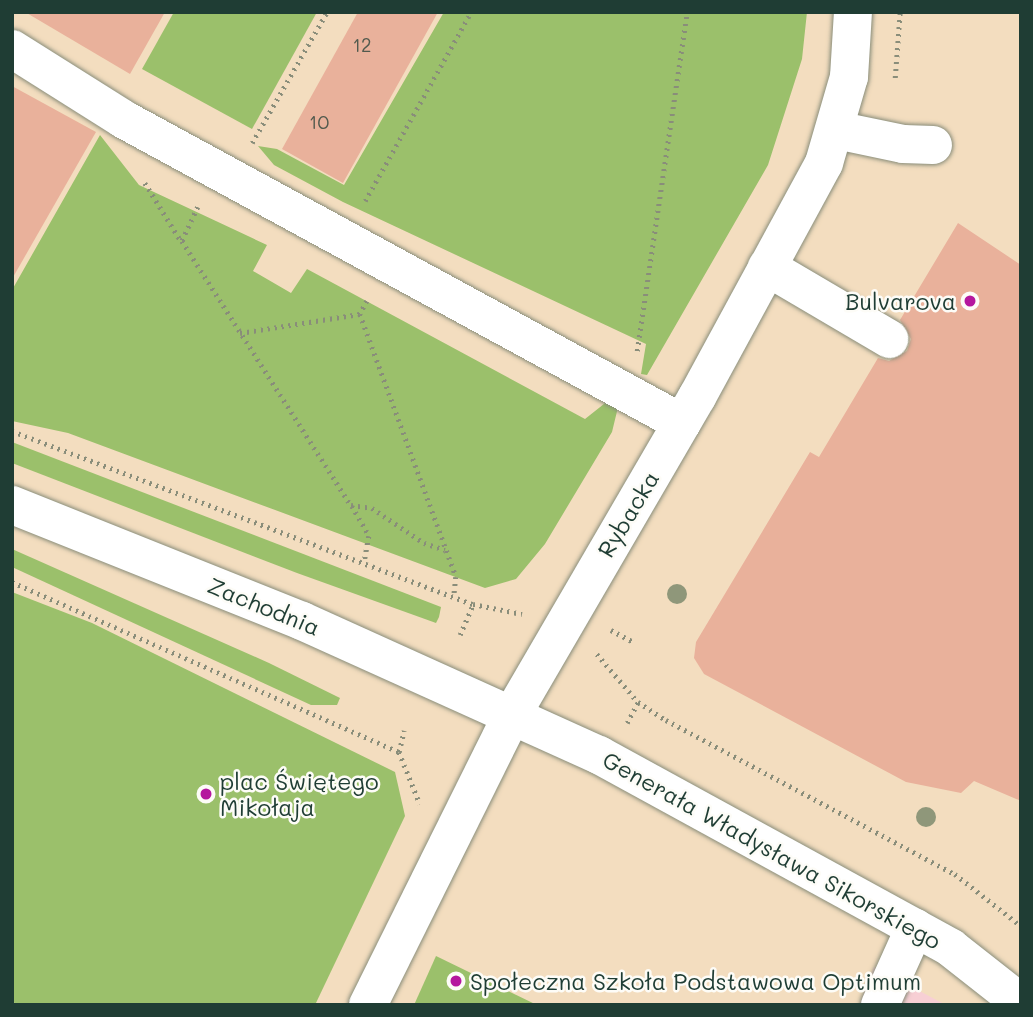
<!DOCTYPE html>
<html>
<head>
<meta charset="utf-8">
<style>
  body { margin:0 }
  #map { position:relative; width:1033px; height:1017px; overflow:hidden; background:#f3ddbf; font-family:Mali,sans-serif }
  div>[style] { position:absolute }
  .built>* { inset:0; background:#f7cfd4 }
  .green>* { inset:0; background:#9bc06b }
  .building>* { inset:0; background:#e9b19b }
  .path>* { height:4.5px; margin-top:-2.25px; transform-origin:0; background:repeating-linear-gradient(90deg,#898d7a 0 2px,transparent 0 7px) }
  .roads { filter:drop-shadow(0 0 2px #898d7a) drop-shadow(0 0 2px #898d7a) }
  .minor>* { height:38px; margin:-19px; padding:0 19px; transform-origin:19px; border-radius:19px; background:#fff }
  .trees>* { width:20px; height:20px; margin:-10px; border-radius:50%; background:#8f977a }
  .dots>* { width:19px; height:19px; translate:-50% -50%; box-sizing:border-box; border:4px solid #fdfcf7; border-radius:50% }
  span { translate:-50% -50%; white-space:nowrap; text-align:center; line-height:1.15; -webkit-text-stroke:5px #fdfcf7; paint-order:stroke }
  .number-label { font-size:19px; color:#525a4e }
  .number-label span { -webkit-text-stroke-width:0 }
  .poi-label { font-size:23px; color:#1f3d34 }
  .right { translate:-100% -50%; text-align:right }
  .left { translate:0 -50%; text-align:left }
  .street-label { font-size:23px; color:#1f3d34 }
  .frame { position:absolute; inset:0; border:14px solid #1f3d34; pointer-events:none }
</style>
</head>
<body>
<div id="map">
  <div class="built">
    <div style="clip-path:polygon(874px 967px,946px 1005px,859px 1005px)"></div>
  </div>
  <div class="green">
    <div style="clip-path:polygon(174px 12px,317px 12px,252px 129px,142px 69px)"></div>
    <div style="clip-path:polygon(444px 12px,807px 12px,802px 59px,768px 165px,647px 375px,641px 374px,646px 344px,343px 202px,274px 165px,258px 146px,277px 149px,344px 185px)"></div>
    <div style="clip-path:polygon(100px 135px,139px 185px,267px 245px,253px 271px,291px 293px,307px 269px,585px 419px,614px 396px,620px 399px,612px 432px,545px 544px,516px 579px,485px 588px,68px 433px,12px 421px,12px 290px)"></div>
    <div style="clip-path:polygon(12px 442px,441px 607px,439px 617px,436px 623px,297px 573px,12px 463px)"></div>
    <div style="clip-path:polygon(12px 549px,269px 663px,340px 698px,337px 705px,311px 705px,12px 567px)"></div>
    <div style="clip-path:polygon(12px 592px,92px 623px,395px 772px,405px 816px,315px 1005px,17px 1005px,12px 1001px)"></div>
    <div style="clip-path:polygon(436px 956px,537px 1005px,414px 1005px)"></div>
  </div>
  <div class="building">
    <div style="clip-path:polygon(25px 12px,165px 12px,130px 74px)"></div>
    <div style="clip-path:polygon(358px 12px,438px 12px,343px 183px,282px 149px)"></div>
    <div style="clip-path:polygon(12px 86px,96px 132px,12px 279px)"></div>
    <div style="clip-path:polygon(958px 223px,1021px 265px,1021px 801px,974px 781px,961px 793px,906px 782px,704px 674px,694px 658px,696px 642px,810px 452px,819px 457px,878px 358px,889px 361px,907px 351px,911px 339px,900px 320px)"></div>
  </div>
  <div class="path">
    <div style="left:895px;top:78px;width:66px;rotate:-85.7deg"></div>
    <div style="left:252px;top:143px;width:151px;rotate:-60.2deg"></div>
    <div style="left:145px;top:183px;width:68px;rotate:58.2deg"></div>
    <div style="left:365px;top:201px;width:217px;rotate:-60.7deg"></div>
    <div style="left:198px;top:207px;width:38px;rotate:115deg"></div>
    <div style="left:182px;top:241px;width:313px;rotate:57.4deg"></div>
    <div style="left:351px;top:505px;width:21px;rotate:8deg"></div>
    <div style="left:372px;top:508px;width:63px;rotate:33.9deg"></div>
    <div style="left:424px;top:543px;width:22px;rotate:18deg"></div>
    <div style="left:367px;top:301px;width:15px;rotate:118deg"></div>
    <div style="left:360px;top:314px;width:280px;rotate:69.9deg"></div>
    <div style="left:456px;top:577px;width:19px;rotate:96deg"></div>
    <div style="left:240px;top:333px;width:121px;rotate:-9deg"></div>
    <div style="left:637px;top:351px;width:343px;rotate:-81.6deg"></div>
    <div style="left:12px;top:431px;width:492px;rotate:20.6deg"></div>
    <div style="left:473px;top:604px;width:50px;rotate:11.5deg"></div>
    <div style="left:352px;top:506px;width:34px;rotate:60deg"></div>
    <div style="left:369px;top:536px;width:27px;rotate:100deg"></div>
    <div style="left:12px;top:582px;width:423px;rotate:23.7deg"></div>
    <div style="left:399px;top:752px;width:22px;rotate:-77deg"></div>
    <div style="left:611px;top:630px;width:24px;rotate:28deg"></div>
    <div style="left:460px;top:635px;width:34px;rotate:-67deg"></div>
    <div style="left:597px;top:654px;width:63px;rotate:49.5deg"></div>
    <div style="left:638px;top:702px;width:33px;rotate:33deg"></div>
    <div style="left:666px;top:720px;width:327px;rotate:28.1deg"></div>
    <div style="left:955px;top:874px;width:84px;rotate:38.2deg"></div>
    <div style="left:627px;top:723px;width:24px;rotate:-62deg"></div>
    <div style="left:399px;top:752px;width:56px;rotate:68deg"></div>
  </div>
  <div class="roads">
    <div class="minor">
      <div style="left:12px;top:49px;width:131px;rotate:32.2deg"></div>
      <div style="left:123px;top:119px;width:636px;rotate:28.54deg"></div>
      <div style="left:836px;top:130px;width:68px;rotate:11.8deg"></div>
      <div style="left:903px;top:144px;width:30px;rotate:2deg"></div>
      <div style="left:767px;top:267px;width:142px;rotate:30.5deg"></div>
      <div style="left:12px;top:505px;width:312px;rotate:21.8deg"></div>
      <div style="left:302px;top:621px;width:326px;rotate:24.3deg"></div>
      <div style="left:599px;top:755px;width:401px;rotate:28.7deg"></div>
      <div style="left:951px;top:948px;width:89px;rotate:38.2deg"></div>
      <div style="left:368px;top:1005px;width:326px;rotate:-63.6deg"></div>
      <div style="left:513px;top:713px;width:366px;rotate:-59.8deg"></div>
      <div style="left:697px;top:397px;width:266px;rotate:-61.5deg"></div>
      <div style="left:824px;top:163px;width:90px;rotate:-73.8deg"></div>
      <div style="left:849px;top:77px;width:65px;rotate:-86.5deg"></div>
      <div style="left:880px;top:1005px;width:85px;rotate:-65.8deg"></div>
    </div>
  </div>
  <div class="trees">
    <div style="left:677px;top:594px"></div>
    <div style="left:926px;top:817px"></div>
  </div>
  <div class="dots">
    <div style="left:970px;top:301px;background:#b5179e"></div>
    <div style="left:206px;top:794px;background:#b5179e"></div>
    <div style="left:456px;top:981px;background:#b5179e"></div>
  </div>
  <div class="number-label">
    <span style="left:362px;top:45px">12</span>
    <span style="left:319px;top:122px">10</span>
  </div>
  <div class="poi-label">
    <span class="right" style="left:956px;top:301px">Bulvarova</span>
    <span class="left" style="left:220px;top:794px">plac Świętego<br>Mikołaja</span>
    <span class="left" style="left:470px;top:981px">Społeczna Szkoła Podstawowa Optimum</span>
  </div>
  <div class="street-label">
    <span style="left:628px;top:514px;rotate:-59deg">Rybacka</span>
    <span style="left:264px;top:606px;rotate:22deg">Zachodnia</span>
    <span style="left:772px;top:850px;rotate:29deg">Generała Władysława Sikorskiego</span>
  </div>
  <div class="frame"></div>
</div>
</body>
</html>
